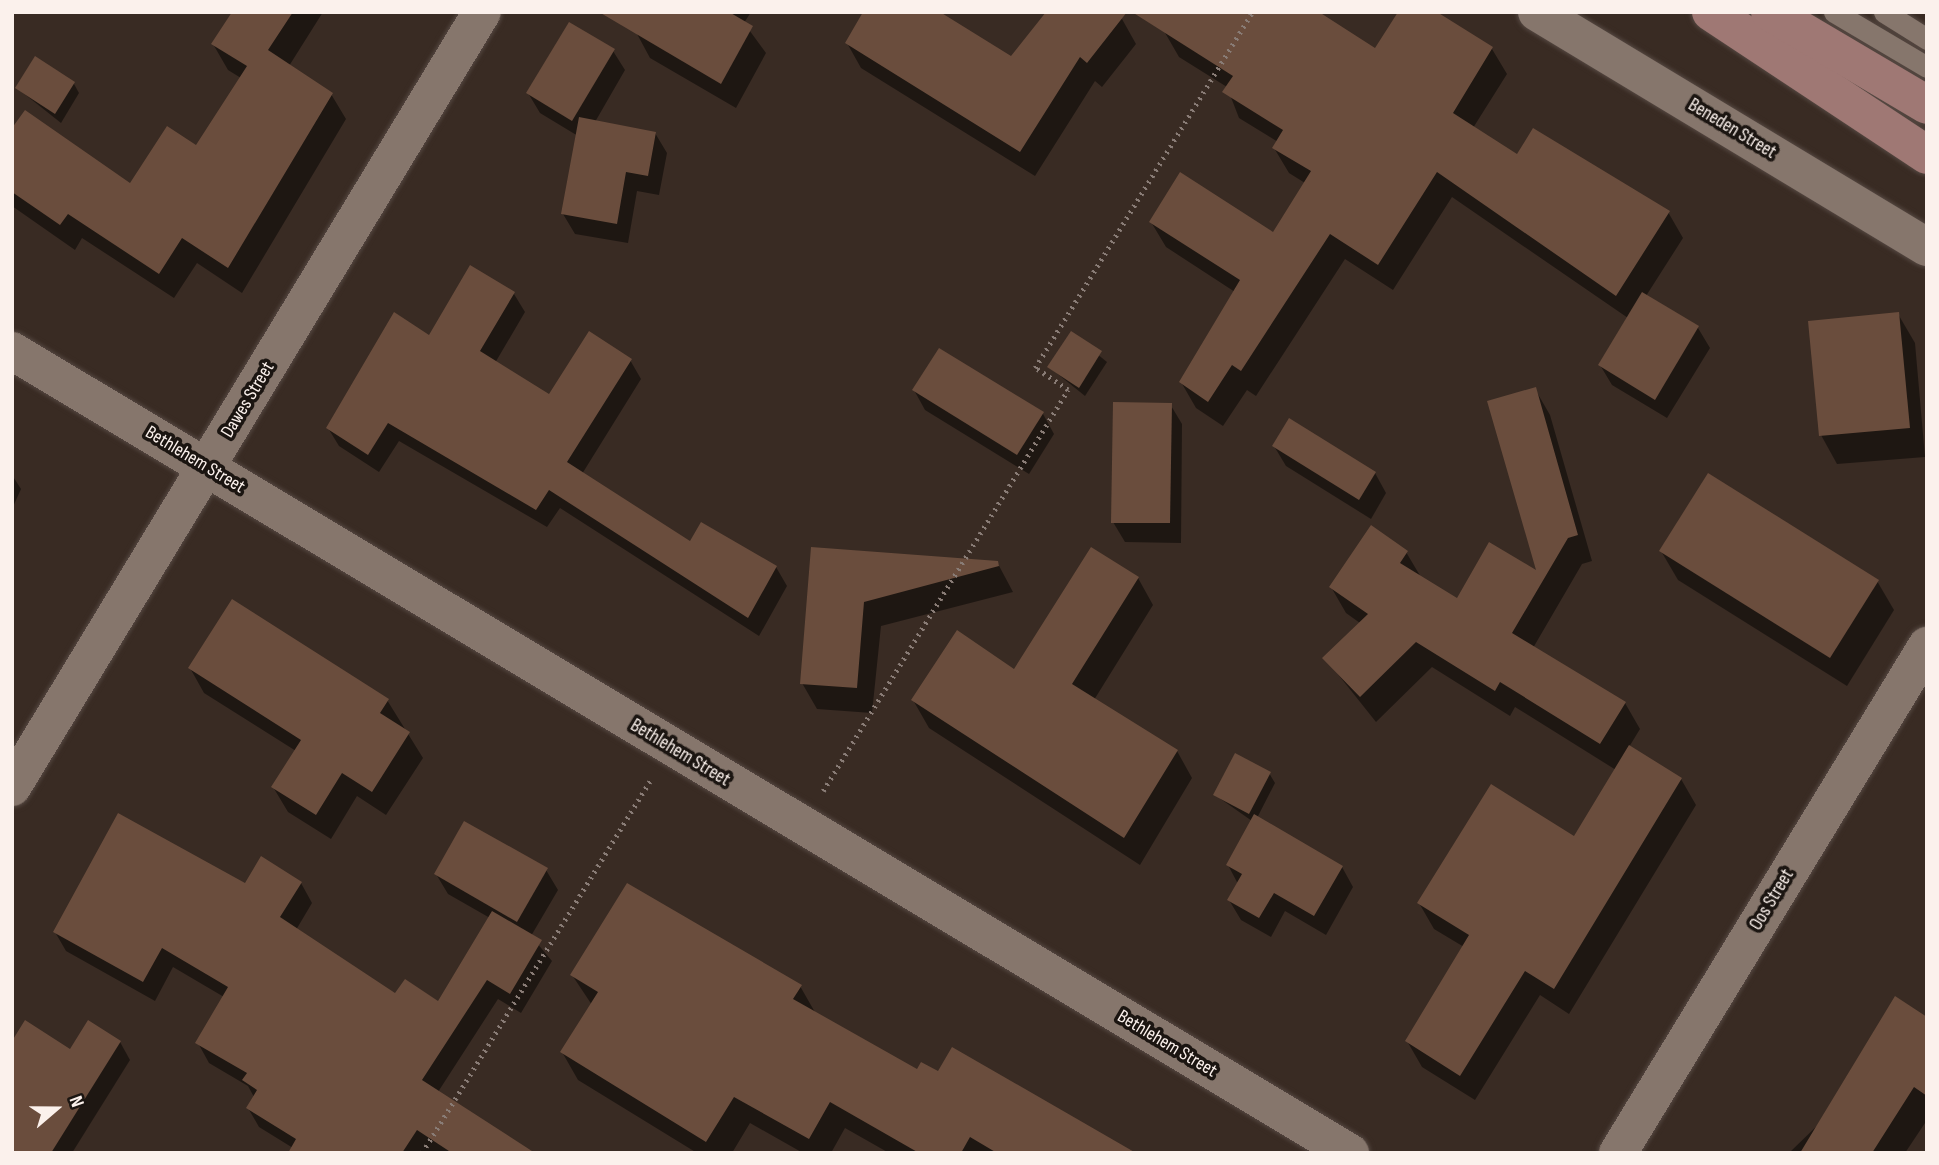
<!DOCTYPE html>
<html>
<head>
<meta charset="utf-8">
<style>
  body { margin:0 }
  #map { position:relative; width:1939px; height:1165px; overflow:hidden; background:#392b23; font-family:"Sofia Sans Condensed",sans-serif }
  div>[style] { position:absolute }
  .shadow>* { inset:0; background:#0007 }
  .building>* { inset:0; background:#6a4d3d }
  .path>* { height:4.5px; margin-top:-2.25px; transform-origin:0; background:repeating-linear-gradient(90deg,#897c76 0 2px,transparent 0 7px) }
  .roads { filter:drop-shadow(0 0 2px #554842) drop-shadow(0 0 2px #554842) }
  .lane>* { height:21px; margin:-10.5px; padding:0 10.5px; transform-origin:10.5px; border-radius:10.5px; background:#86766c }
  .street>* { height:38px; margin:-19px; padding:0 19px; transform-origin:19px; border-radius:19px; background:#86766c }
  .secondary>* { height:38px; margin:-19px; padding:0 19px; transform-origin:19px; border-radius:19px; background:#9f7874 }
  span { translate:-50% -50%; white-space:nowrap; text-align:center; line-height:1.15; -webkit-text-stroke:7px #1b1511; paint-order:stroke }
  .street-label { font-size:19px; color:#fbf1ec }
  .frame { position:absolute; inset:0; border:14px solid #fbf1ec; pointer-events:none }
  .north { position:absolute; left:21px; top:1074px; width:70px; height:70px; -webkit-text-stroke:5px #1b1511; paint-order:stroke; rotate:70deg; font-size:19px; font-weight:700; line-height:28px; text-align:center; color:#fbf1ec }
  .north::after { content:''; display:block; margin:auto; width:24px; height:32px; background:#fbf1ec; clip-path:polygon(50% 0,100% 100%,50% 72%,0 100%) }
</style>
</head>
<body>
<div id="map">
  <div class="shadow">
    <div style="clip-path:polygon(234px 12px,323px 12px,289px 66px,331px 94px,346px 119px,242px 293px,197px 263px,174px 298px,82px 238px,75px 250px,12px 206px,12px 131px,130px 185px,197px 148px,241px 78px,228px 70px,213px 44px)"></div>
    <div style="clip-path:polygon(648px 12px,751px 12px,744px 23px,766px 53px,736px 108px,650px 58px,636px 32px)"></div>
    <div style="clip-path:polygon(1122px 19px,1136px 44px,1102px 87px,1095px 81px,1035px 176px,861px 68px,847px 43px,1012px 59px)"></div>
    <div style="clip-path:polygon(1164px 31px,1376px 51px,1492px 49px,1507px 74px,1473px 128px,1517px 157px,1668px 212px,1683px 238px,1646px 296px,1698px 328px,1710px 348px,1667px 418px,1612px 385px,1600px 365px,1628px 318px,1452px 197px,1393px 290px,1345px 259px,1256px 396px,1247px 390px,1223px 426px,1196px 408px,1181px 382px,1235px 292px,1166px 247px,1151px 222px,1273px 234px,1305px 183px,1289px 173px,1274px 148px,1278px 142px,1239px 118px,1227px 87px,1179px 57px)"></div>
    <div style="clip-path:polygon(613px 51px,625px 70px,595px 122px,655px 133px,667px 153px,659px 195px,637px 191px,628px 243px,575px 234px,563px 214px,578px 136px,540px 113px,528px 93px)"></div>
    <div style="clip-path:polygon(74px 84px,79px 93px,61px 123px,17px 88px)"></div>
    <div style="clip-path:polygon(514px 294px,525px 312px,495px 363px,549px 397px,630px 360px,641px 379px,582px 474px,691px 543px,776px 567px,787px 586px,759px 636px,560px 508px,547px 527px,399px 441px,379px 472px,339px 446px,328px 428px,429px 337px)"></div>
    <div style="clip-path:polygon(1898px 314px,1915px 343px,1925px 457px,1837px 464px,1821px 435px)"></div>
    <div style="clip-path:polygon(1071px 333px,1107px 362px,1085px 396px,1049px 367px)"></div>
    <div style="clip-path:polygon(1535px 389px,1550px 415px,1592px 561px,1582px 564px,1533px 648px,1625px 703px,1640px 729px,1629px 747px,1681px 779px,1696px 805px,1569px 1014px,1540px 995px,1475px 1100px,1422px 1067px,1407px 1041px,1464px 947px,1434px 929px,1419px 903px,1574px 838px,1616px 770px,1515px 707px,1510px 716px,1432px 667px,1376px 722px,1325px 658px,1360px 623px,1346px 613px,1331px 587px,1406px 552px,1422px 579px,1458px 601px,1539px 574px)"></div>
    <div style="clip-path:polygon(914px 390px,1043px 414px,1054px 434px,1029px 474px,925px 410px)"></div>
    <div style="clip-path:polygon(1170px 404px,1182px 424px,1181px 543px,1125px 542px,1113px 522px)"></div>
    <div style="clip-path:polygon(1274px 446px,1375px 473px,1386px 493px,1371px 519px,1286px 466px)"></div>
    <div style="clip-path:polygon(12px 475px,21px 489px,12px 509px)"></div>
    <div style="clip-path:polygon(813px 549px,997px 562px,1013px 592px,881px 626px,872px 713px,817px 709px,802px 683px)"></div>
    <div style="clip-path:polygon(1661px 551px,1877px 581px,1894px 610px,1847px 686px,1678px 580px)"></div>
    <div style="clip-path:polygon(1138px 578px,1153px 605px,1094px 700px,1177px 751px,1192px 778px,1140px 865px,929px 728px,913px 700px,1015px 671px)"></div>
    <div style="clip-path:polygon(190px 668px,387px 700px,423px 758px,386px 815px,357px 796px,331px 839px,288px 812px,273px 787px,296px 751px,204px 693px)"></div>
    <div style="clip-path:polygon(1269px 773px,1275px 783px,1257px 818px,1342px 867px,1353px 887px,1326px 935px,1285px 911px,1271px 937px,1241px 920px,1229px 900px,1238px 884px,1228px 865px,1252px 821px,1215px 795px)"></div>
    <div style="clip-path:polygon(546px 870px,558px 890px,531px 936px,552px 961px,521px 1013px,498px 999px,438px 1092px,532px 1153px,290px 1153px,293px 1148px,259px 1127px,248px 1108px,254px 1097px,248px 1086px,209px 1063px,198px 1043px,224px 997px,173px 967px,155px 1001px,66px 951px,55px 932px,245px 885px,301px 883px,312px 903px,296px 930px,396px 996px,438px 1003px,490px 918px,448px 894px,436px 874px)"></div>
    <div style="clip-path:polygon(572px 975px,800px 986px,816px 1014px,918px 1071px,1127px 1153px,889px 1153px,845px 1128px,831px 1153px,803px 1153px,750px 1123px,732px 1153px,697px 1153px,578px 1080px,562px 1052px,592px 1005px)"></div>
    <div style="clip-path:polygon(1927px 1019px,1927px 1120px,1905px 1153px,1789px 1153px)"></div>
    <div style="clip-path:polygon(120px 1042px,130px 1060px,72px 1153px,12px 1153px,71px 1052px)"></div>
  </div>
  <div class="building">
    <div style="clip-path:polygon(232px 12px,293px 12px,268px 50px,333px 93px,228px 268px,182px 238px,159px 274px,68px 214px,60px 225px,12px 192px,12px 128px,25px 110px,130px 183px,167px 126px,196px 145px,247px 66px,211px 44px)"></div>
    <div style="clip-path:polygon(599px 12px,729px 12px,753px 26px,721px 84px)"></div>
    <div style="clip-path:polygon(863px 12px,940px 12px,1011px 56px,1046px 12px,1127px 12px,1087px 63px,1080px 57px,1020px 152px,845px 43px)"></div>
    <div style="clip-path:polygon(1132px 12px,1319px 12px,1375px 48px,1398px 12px,1437px 12px,1493px 47px,1453px 113px,1517px 154px,1533px 128px,1670px 211px,1616px 296px,1437px 172px,1378px 265px,1330px 234px,1241px 371px,1232px 365px,1208px 402px,1179px 382px,1240px 280px,1149px 222px,1180px 172px,1273px 232px,1311px 171px,1272px 148px,1283px 130px,1222px 92px,1233px 76px)"></div>
    <div style="clip-path:polygon(569px 22px,615px 49px,572px 121px,526px 93px)"></div>
    <div style="clip-path:polygon(35px 56px,75px 82px,55px 114px,15px 88px)"></div>
    <div style="clip-path:polygon(579px 117px,656px 132px,648px 176px,626px 172px,617px 224px,561px 214px)"></div>
    <div style="clip-path:polygon(470px 265px,515px 292px,480px 351px,549px 394px,589px 331px,632px 359px,567px 462px,690px 541px,701px 522px,777px 566px,748px 618px,549px 490px,536px 510px,388px 423px,368px 455px,326px 428px,394px 312px,429px 335px)"></div>
    <div style="clip-path:polygon(1642px 292px,1699px 326px,1655px 400px,1598px 365px)"></div>
    <div style="clip-path:polygon(1899px 312px,1910px 428px,1819px 436px,1808px 321px)"></div>
    <div style="clip-path:polygon(1071px 331px,1102px 351px,1079px 388px,1047px 367px)"></div>
    <div style="clip-path:polygon(939px 348px,1044px 412px,1017px 455px,912px 390px)"></div>
    <div style="clip-path:polygon(1536px 387px,1578px 535px,1568px 538px,1512px 633px,1626px 702px,1600px 744px,1500px 682px,1495px 691px,1416px 642px,1360px 697px,1322px 658px,1368px 614px,1329px 587px,1371px 525px,1408px 551px,1400px 563px,1457px 598px,1489px 542px,1536px 570px,1487px 401px)"></div>
    <div style="clip-path:polygon(1113px 402px,1172px 403px,1170px 523px,1111px 523px)"></div>
    <div style="clip-path:polygon(1289px 418px,1376px 472px,1359px 500px,1272px 446px)"></div>
    <div style="clip-path:polygon(1708px 473px,1879px 580px,1830px 658px,1659px 551px)"></div>
    <div style="clip-path:polygon(811px 547px,998px 561px,999px 566px,864px 602px,857px 688px,800px 684px)"></div>
    <div style="clip-path:polygon(1091px 547px,1139px 577px,1072px 684px,1178px 750px,1124px 838px,911px 700px,957px 630px,1014px 669px)"></div>
    <div style="clip-path:polygon(232px 599px,389px 699px,380px 713px,410px 732px,372px 792px,342px 773px,316px 815px,271px 787px,301px 740px,188px 668px)"></div>
    <div style="clip-path:polygon(1629px 745px,1682px 778px,1554px 989px,1525px 971px,1460px 1076px,1405px 1041px,1469px 935px,1417px 903px,1491px 784px,1574px 836px)"></div>
    <div style="clip-path:polygon(1235px 753px,1271px 772px,1249px 814px,1213px 795px)"></div>
    <div style="clip-path:polygon(118px 813px,245px 883px,261px 856px,302px 882px,280px 917px,395px 993px,405px 979px,438px 1001px,492px 911px,542px 940px,510px 994px,487px 980px,422px 1080px,535px 1153px,452px 1153px,417px 1130px,402px 1153px,288px 1153px,296px 1139px,246px 1108px,257px 1090px,242px 1080px,247px 1073px,195px 1043px,228px 987px,162px 948px,143px 982px,53px 932px)"></div>
    <div style="clip-path:polygon(1254px 814px,1343px 866px,1314px 916px,1274px 893px,1259px 918px,1227px 900px,1242px 874px,1226px 865px)"></div>
    <div style="clip-path:polygon(464px 821px,548px 868px,517px 922px,434px 874px)"></div>
    <div style="clip-path:polygon(627px 883px,802px 985px,793px 999px,917px 1069px,921px 1062px,938px 1071px,952px 1047px,1136px 1153px,997px 1153px,970px 1137px,961px 1153px,919px 1153px,830px 1102px,809px 1139px,734px 1097px,706px 1142px,560px 1052px,598px 992px,570px 975px)"></div>
    <div style="clip-path:polygon(1895px 996px,1927px 1017px,1927px 1096px,1914px 1087px,1872px 1153px,1800px 1153px)"></div>
    <div style="clip-path:polygon(25px 1020px,70px 1049px,88px 1020px,121px 1041px,51px 1153px,12px 1153px,12px 1041px)"></div>
  </div>
  <div class="path">
    <div style="left:823px;top:791px;width:470px;rotate:-58.6deg"></div>
    <div style="left:1068px;top:390px;width:40px;rotate:-146deg"></div>
    <div style="left:1035px;top:368px;width:417px;rotate:-58.6deg"></div>
    <div style="left:422px;top:1153px;width:438px;rotate:-58.5deg"></div>
  </div>
  <div class="roads">
    <div class="lane">
      <div style="left:1834px;top:12px;width:108px;rotate:30.6deg"></div>
      <div style="left:1884px;top:12px;width:51px;rotate:32.1deg"></div>
    </div>
    <div class="street">
      <div style="left:1537px;top:12px;width:455px;rotate:31.1deg"></div>
      <div style="left:12px;top:351px;width:1560px;rotate:30.94deg"></div>
      <div style="left:12px;top:787px;width:906px;rotate:-58.77deg"></div>
      <div style="left:1618px;top:1153px;width:594px;rotate:-58.64deg"></div>
    </div>
    <div class="secondary">
      <div style="left:1711px;top:12px;width:259px;rotate:33.5deg"></div>
      <div style="left:1770px;top:12px;width:182px;rotate:30.6deg"></div>
    </div>
  </div>
  <div class="street-label">
    <span style="left:1732px;top:129px;rotate:31deg">Beneden Street</span>
    <span style="left:248px;top:400px;rotate:-59deg">Dawes Street</span>
    <span style="left:195px;top:460px;rotate:31deg">Bethlehem Street</span>
    <span style="left:680px;top:753px;rotate:31deg">Bethlehem Street</span>
    <span style="left:1772px;top:900px;rotate:-59deg">Oos Street</span>
    <span style="left:1167px;top:1044px;rotate:31deg">Bethlehem Street</span>
  </div>
  <div class="frame"></div>
  <div class="north">N</div>
</div>
</body>
</html>
